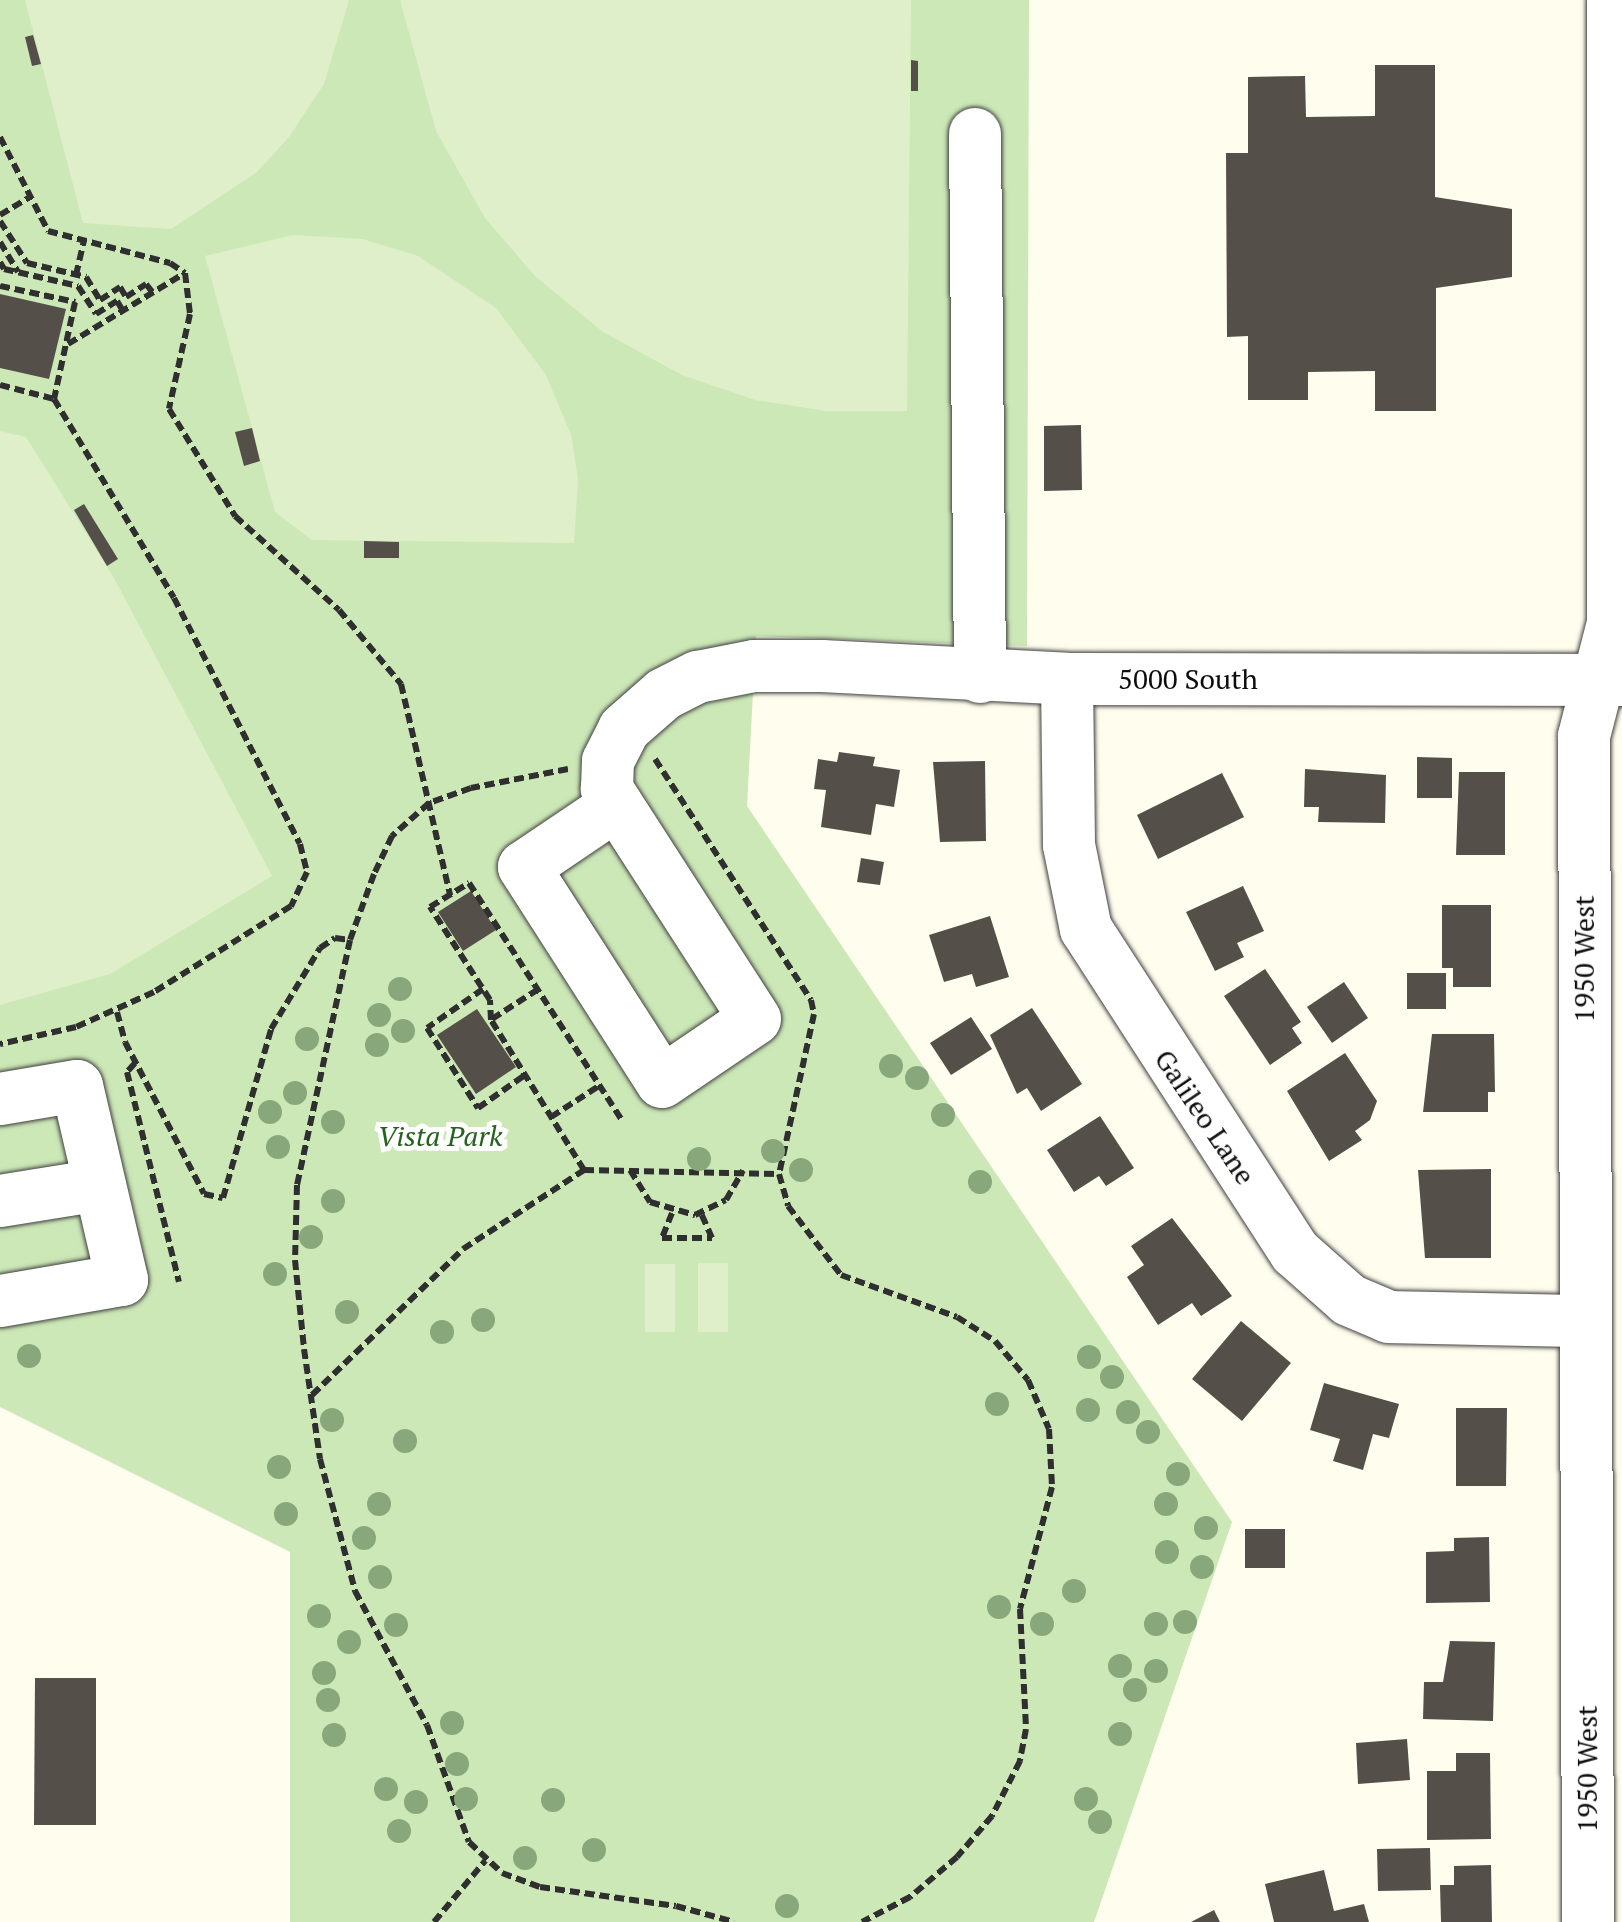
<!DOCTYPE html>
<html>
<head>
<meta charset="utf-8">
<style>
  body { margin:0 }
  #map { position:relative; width:1622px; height:1922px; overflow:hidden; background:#fffded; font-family:"PT Serif",serif }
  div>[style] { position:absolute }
  .green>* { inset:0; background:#cce8b7 }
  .pitch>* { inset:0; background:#dfefc9 }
  .building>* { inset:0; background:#554f49 }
  .path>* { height:6px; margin-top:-3px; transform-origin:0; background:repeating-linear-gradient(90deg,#2f2f2f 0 10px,transparent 0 15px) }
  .roads { filter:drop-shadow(0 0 2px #404040) drop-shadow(0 0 2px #404040) }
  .minor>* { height:52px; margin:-26px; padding:0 26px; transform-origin:26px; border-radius:26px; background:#fff }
  .trees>* { width:24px; height:24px; margin:-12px; border-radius:50%; background:#88a87c }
  span { translate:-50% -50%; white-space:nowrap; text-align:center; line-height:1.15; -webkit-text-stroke:10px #fff; paint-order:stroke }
  .street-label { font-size:28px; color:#0d0d0d }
  .park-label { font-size:28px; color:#27631f; font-style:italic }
</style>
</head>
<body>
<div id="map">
  <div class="green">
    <div style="clip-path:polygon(0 0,1029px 0,1027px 646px,756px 636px,747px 806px,1232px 1522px,1094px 1922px,290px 1922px,290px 1552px,0 1407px)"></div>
  </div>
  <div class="pitch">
    <div style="clip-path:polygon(25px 0,349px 0,324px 84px,289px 137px,257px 172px,171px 229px,83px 223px)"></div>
    <div style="clip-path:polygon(400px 0,911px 0,907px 411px,826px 411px,755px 400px,682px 375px,603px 332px,535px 276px,485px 218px,436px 131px)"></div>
    <div style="clip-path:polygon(293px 235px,363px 239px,418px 256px,496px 308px,546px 375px,571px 435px,578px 479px,574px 543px,312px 540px,275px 512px,205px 256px)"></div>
    <div style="clip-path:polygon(0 431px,26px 437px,114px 578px,272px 876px,110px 974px,0 1005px)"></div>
    <div style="clip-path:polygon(698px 1263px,728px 1263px,728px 1332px,698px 1332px)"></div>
    <div style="clip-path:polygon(645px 1264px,675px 1264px,675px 1332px,645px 1332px)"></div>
  </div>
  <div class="building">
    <div style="clip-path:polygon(33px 35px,41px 64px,32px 66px,25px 37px)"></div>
    <div style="clip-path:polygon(911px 60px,918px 61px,918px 91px,911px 91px)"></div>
    <div style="clip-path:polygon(1375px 65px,1435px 65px,1435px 197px,1512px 209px,1512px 277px,1436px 288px,1436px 411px,1375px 411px,1375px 371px,1308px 372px,1308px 400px,1248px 400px,1248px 336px,1227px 337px,1226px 153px,1248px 153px,1248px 77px,1305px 76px,1306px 117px,1375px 116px)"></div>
    <div style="clip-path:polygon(0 294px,66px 309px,49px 379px,0 368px)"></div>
    <div style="clip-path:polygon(1081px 425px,1082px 490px,1044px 491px,1044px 426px)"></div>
    <div style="clip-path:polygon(252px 428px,260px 461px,244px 466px,235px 432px)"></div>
    <div style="clip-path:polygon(84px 504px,118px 559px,107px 566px,74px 510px)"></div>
    <div style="clip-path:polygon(364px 541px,399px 542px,399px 558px,364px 558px)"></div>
    <div style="clip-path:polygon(839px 752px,875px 757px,873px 766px,900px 770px,894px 807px,876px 804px,871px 835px,821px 827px,826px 790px,814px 789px,818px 759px,837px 762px)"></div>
    <div style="clip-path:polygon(1417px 757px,1452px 758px,1452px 798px,1417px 798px)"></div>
    <div style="clip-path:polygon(985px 761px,986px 841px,940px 842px,933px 762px)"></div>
    <div style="clip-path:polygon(1305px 769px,1386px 775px,1385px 823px,1318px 822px,1319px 807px,1304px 807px)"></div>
    <div style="clip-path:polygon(1459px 772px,1505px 772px,1505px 855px,1456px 855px)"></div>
    <div style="clip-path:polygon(1222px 773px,1244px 817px,1158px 859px,1137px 815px)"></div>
    <div style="clip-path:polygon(861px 858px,884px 862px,880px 885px,857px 882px)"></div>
    <div style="clip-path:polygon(1243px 886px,1264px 931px,1237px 943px,1244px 957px,1215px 971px,1186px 912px)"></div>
    <div style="clip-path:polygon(471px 891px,496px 930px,463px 951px,438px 912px)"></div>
    <div style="clip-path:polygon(1442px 905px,1491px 905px,1491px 987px,1453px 987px,1453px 968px,1442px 968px)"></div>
    <div style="clip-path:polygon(990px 916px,1009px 977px,976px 987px,972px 974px,944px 982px,929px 935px)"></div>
    <div style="clip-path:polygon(1265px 969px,1301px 1022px,1292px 1028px,1302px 1043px,1270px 1065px,1224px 996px)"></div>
    <div style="clip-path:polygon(1407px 973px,1446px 973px,1446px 1009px,1407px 1009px)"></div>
    <div style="clip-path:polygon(1344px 982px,1368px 1018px,1332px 1043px,1307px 1007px)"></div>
    <div style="clip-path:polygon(1032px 1008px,1082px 1084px,1041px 1111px,1027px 1088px,1017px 1094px,990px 1035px)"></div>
    <div style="clip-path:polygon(477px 1009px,516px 1067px,476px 1094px,437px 1035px)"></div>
    <div style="clip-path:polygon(971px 1017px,992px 1049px,951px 1075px,930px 1043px)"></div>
    <div style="clip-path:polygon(1432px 1034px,1494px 1034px,1495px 1092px,1488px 1092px,1488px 1112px,1423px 1112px)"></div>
    <div style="clip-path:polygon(1345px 1053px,1377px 1101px,1370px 1120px,1355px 1131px,1362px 1140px,1329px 1161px,1287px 1091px)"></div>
    <div style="clip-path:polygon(1100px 1116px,1134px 1168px,1106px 1186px,1099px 1176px,1074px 1192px,1047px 1150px)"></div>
    <div style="clip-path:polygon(1491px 1169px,1491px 1258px,1425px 1258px,1418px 1170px)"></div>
    <div style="clip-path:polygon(1172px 1218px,1232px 1296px,1201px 1316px,1192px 1303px,1158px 1325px,1127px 1277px,1144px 1265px,1131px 1246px)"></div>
    <div style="clip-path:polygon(1241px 1321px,1291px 1363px,1242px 1421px,1192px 1379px)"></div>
    <div style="clip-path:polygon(1324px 1383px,1399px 1404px,1389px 1438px,1373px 1434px,1363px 1470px,1333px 1461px,1340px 1439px,1310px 1430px)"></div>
    <div style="clip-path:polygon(1456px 1408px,1507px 1408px,1506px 1486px,1456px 1486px)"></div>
    <div style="clip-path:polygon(1245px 1529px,1285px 1529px,1285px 1568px,1245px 1568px)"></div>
    <div style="clip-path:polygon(1489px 1537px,1490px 1602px,1426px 1603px,1426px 1552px,1454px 1551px,1454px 1538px)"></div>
    <div style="clip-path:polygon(1450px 1641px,1495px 1642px,1493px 1721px,1423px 1719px,1424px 1682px,1443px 1682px)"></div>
    <div style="clip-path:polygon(35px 1678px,96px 1678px,96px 1825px,34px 1825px)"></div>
    <div style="clip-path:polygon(1407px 1739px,1410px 1780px,1358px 1784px,1356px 1743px)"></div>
    <div style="clip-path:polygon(1456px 1753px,1490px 1753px,1491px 1839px,1427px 1840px,1427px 1771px,1456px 1771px)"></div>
    <div style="clip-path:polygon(1430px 1848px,1431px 1890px,1378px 1891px,1377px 1849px)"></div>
    <div style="clip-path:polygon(1491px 1865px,1492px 1922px,1441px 1922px,1440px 1885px,1454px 1885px,1454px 1866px)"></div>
    <div style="clip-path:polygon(1324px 1870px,1334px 1911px,1364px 1904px,1369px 1922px,1274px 1922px,1265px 1884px)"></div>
    <div style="clip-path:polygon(1214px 1910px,1220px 1922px,1191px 1922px)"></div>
  </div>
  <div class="path">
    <div style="left:0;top:137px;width:106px;rotate:62.9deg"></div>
    <div style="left:48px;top:231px;width:126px;rotate:14.7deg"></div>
    <div style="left:170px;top:263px;width:18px;rotate:34deg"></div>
    <div style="left:185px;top:273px;width:41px;rotate:83deg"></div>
    <div style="left:190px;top:314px;width:97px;rotate:102.5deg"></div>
    <div style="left:169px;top:409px;width:126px;rotate:58.3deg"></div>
    <div style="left:235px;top:516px;width:140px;rotate:42.1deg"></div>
    <div style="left:339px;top:610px;width:97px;rotate:50deg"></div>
    <div style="left:401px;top:684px;width:217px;rotate:76.9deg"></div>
    <div style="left:0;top:215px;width:33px;rotate:-31deg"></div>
    <div style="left:0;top:221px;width:50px;rotate:57.3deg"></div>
    <div style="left:27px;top:263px;width:61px;rotate:13.3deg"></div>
    <div style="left:86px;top:277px;width:27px;rotate:59deg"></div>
    <div style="left:100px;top:300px;width:24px;rotate:-33deg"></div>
    <div style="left:120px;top:287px;width:12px;rotate:59deg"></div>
    <div style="left:126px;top:297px;width:24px;rotate:-33deg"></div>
    <div style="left:146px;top:284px;width:11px;rotate:52deg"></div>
    <div style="left:0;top:242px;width:35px;rotate:59deg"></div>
    <div style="left:0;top:262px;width:8px;rotate:60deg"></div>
    <div style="left:4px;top:269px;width:76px;rotate:12.9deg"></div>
    <div style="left:78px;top:286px;width:33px;rotate:57deg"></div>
    <div style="left:96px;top:314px;width:25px;rotate:-32deg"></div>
    <div style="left:117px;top:301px;width:12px;rotate:59deg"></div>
    <div style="left:76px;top:275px;width:36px;rotate:-77deg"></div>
    <div style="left:0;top:286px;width:77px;rotate:12deg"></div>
    <div style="left:75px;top:302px;width:99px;rotate:102.2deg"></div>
    <div style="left:68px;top:344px;width:137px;rotate:-31.3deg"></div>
    <div style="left:0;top:385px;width:56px;rotate:14.5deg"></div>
    <div style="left:54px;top:399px;width:232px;rotate:58.9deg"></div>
    <div style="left:174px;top:598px;width:276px;rotate:62.9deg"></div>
    <div style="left:300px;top:844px;width:29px;rotate:76deg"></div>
    <div style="left:307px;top:872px;width:38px;rotate:115deg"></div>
    <div style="left:291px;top:906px;width:162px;rotate:147.9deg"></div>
    <div style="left:154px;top:992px;width:85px;rotate:155.8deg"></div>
    <div style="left:76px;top:1027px;width:78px;rotate:167.4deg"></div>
    <div style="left:655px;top:759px;width:287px;rotate:57.1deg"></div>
    <div style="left:811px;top:1000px;width:14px;rotate:78deg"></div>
    <div style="left:814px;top:1014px;width:164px;rotate:102.3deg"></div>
    <div style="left:779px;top:1174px;width:33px;rotate:74deg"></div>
    <div style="left:788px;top:1206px;width:87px;rotate:52.5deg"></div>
    <div style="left:841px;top:1275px;width:123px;rotate:19.9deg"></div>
    <div style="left:957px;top:1317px;width:45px;rotate:32.3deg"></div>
    <div style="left:995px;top:1341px;width:51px;rotate:49.8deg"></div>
    <div style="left:1028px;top:1380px;width:53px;rotate:66.8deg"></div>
    <div style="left:1049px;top:1429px;width:58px;rotate:87deg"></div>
    <div style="left:1052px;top:1487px;width:126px;rotate:104.7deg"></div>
    <div style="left:1020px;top:1609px;width:120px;rotate:87.1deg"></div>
    <div style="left:1026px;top:1729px;width:33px;rotate:101deg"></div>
    <div style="left:1020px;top:1761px;width:62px;rotate:117deg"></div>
    <div style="left:992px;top:1816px;width:54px;rotate:130.5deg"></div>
    <div style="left:957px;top:1857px;width:62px;rotate:139.6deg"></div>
    <div style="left:910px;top:1897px;width:54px;rotate:152.5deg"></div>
    <div style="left:568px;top:769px;width:99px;rotate:168.9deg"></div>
    <div style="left:471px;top:788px;width:45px;rotate:160.3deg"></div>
    <div style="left:429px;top:803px;width:50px;rotate:138.3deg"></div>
    <div style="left:392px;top:836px;width:42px;rotate:115.3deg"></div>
    <div style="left:374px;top:874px;width:70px;rotate:110deg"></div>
    <div style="left:350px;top:940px;width:251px;rotate:102.2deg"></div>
    <div style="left:297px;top:1185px;width:75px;rotate:91.5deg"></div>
    <div style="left:295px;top:1260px;width:89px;rotate:84.2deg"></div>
    <div style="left:304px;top:1349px;width:111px;rotate:81.7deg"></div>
    <div style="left:320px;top:1459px;width:137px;rotate:75.1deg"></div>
    <div style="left:355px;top:1591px;width:152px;rotate:61.8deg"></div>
    <div style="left:427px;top:1725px;width:124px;rotate:70.3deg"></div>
    <div style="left:469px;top:1842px;width:45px;rotate:43.2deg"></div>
    <div style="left:502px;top:1873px;width:40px;rotate:20.2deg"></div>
    <div style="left:540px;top:1887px;width:137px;rotate:8deg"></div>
    <div style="left:676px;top:1906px;width:60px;rotate:15.4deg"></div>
    <div style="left:483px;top:989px;width:68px;rotate:145.1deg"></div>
    <div style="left:427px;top:1028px;width:95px;rotate:57.5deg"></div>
    <div style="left:478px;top:1108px;width:57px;rotate:-35.1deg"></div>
    <div style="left:117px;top:1012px;width:31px;rotate:75deg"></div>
    <div style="left:125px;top:1042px;width:171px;rotate:62.5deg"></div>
    <div style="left:204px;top:1194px;width:19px;rotate:12deg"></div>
    <div style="left:223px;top:1198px;width:176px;rotate:-74.1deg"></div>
    <div style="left:271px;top:1029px;width:95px;rotate:-58.8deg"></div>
    <div style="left:320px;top:948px;width:18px;rotate:-34deg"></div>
    <div style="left:335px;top:938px;width:15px;rotate:8deg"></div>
    <div style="left:492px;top:1019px;width:54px;rotate:-32.8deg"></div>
    <div style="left:135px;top:1063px;width:12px;rotate:132deg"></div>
    <div style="left:127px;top:1072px;width:216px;rotate:76.1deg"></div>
    <div style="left:551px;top:1117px;width:57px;rotate:-32.9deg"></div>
    <div style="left:584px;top:1170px;width:176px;rotate:-121.8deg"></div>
    <div style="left:491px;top:1020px;width:20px;rotate:-93deg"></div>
    <div style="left:490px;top:1000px;width:111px;rotate:-122.8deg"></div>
    <div style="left:430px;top:907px;width:46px;rotate:-31.6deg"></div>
    <div style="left:469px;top:883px;width:281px;rotate:57.2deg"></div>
    <div style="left:630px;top:1170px;width:38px;rotate:58deg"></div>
    <div style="left:650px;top:1202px;width:47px;rotate:16.1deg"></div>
    <div style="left:695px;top:1215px;width:34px;rotate:-26deg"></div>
    <div style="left:726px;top:1200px;width:34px;rotate:-60deg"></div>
    <div style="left:672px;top:1213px;width:27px;rotate:112deg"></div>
    <div style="left:662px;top:1238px;width:50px"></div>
    <div style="left:712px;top:1238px;width:27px;rotate:-114deg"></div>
    <div style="left:312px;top:1395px;width:210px;rotate:-44deg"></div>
    <div style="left:463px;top:1249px;width:145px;rotate:-33.1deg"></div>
    <div style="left:584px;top:1170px;width:195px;rotate:1.2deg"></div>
    <div style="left:434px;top:1922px;width:80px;rotate:-50.1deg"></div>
  </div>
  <div class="roads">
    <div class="minor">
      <div style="left:975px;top:134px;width:543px;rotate:89.47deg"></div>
      <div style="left:1067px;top:679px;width:166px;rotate:89.3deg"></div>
      <div style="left:1069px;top:845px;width:86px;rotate:78.6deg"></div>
      <div style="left:1086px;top:929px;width:385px;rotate:57.1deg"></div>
      <div style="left:1295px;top:1252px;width:72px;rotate:41.6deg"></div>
      <div style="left:1349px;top:1300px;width:43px;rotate:23deg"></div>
      <div style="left:1389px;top:1317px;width:196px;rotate:1.2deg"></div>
      <div style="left:616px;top:805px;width:111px;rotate:146deg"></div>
      <div style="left:524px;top:867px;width:255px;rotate:57.3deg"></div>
      <div style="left:662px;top:1082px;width:112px;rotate:-34.1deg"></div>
      <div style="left:755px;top:1019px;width:274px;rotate:-122.8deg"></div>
      <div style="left:607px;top:789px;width:28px;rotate:-88deg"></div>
      <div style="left:608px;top:761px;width:36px;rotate:-63deg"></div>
      <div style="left:624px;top:729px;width:53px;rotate:-41.2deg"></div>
      <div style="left:664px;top:694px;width:38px;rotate:-27deg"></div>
      <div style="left:698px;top:677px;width:57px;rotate:-11.1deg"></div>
      <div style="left:754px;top:666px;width:68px"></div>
      <div style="left:822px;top:666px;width:245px;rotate:3deg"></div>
      <div style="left:1067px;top:679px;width:555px;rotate:0.1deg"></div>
      <div style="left:0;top:1099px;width:78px;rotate:-9.6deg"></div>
      <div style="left:77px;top:1086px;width:199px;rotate:76.9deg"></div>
      <div style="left:122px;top:1280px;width:124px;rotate:170.2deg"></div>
      <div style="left:0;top:1201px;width:101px;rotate:-9.1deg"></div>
      <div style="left:1588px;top:1922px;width:1186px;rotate:-90.19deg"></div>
      <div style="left:1584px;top:736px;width:117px;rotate:-75.6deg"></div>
      <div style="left:1613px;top:623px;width:623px;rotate:-90deg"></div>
    </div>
  </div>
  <div class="trees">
    <div style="left:400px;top:989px"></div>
    <div style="left:379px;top:1015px"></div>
    <div style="left:403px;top:1031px"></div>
    <div style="left:307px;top:1039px"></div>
    <div style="left:377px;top:1045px"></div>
    <div style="left:891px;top:1066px"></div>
    <div style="left:917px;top:1078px"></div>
    <div style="left:295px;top:1093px"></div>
    <div style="left:270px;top:1112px"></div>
    <div style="left:943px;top:1115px"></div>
    <div style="left:333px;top:1122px"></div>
    <div style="left:278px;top:1147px"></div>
    <div style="left:773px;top:1151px"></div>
    <div style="left:699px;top:1159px"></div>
    <div style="left:801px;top:1170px"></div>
    <div style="left:980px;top:1182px"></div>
    <div style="left:333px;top:1201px"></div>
    <div style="left:311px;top:1237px"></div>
    <div style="left:275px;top:1274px"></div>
    <div style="left:347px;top:1312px"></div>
    <div style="left:483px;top:1320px"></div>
    <div style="left:442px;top:1332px"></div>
    <div style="left:29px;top:1356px"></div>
    <div style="left:1089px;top:1357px"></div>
    <div style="left:1112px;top:1377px"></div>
    <div style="left:997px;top:1404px"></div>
    <div style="left:1088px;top:1410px"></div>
    <div style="left:1128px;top:1412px"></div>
    <div style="left:332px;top:1420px"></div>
    <div style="left:1148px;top:1432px"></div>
    <div style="left:405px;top:1441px"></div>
    <div style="left:279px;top:1467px"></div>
    <div style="left:1178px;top:1474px"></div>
    <div style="left:379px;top:1504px"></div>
    <div style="left:1166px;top:1504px"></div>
    <div style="left:286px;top:1514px"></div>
    <div style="left:1206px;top:1528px"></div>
    <div style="left:364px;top:1538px"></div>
    <div style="left:1167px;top:1552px"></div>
    <div style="left:1202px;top:1567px"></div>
    <div style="left:380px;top:1577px"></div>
    <div style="left:1074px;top:1591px"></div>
    <div style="left:999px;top:1607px"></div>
    <div style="left:319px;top:1616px"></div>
    <div style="left:1185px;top:1622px"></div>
    <div style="left:1042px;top:1624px"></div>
    <div style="left:1156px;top:1624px"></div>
    <div style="left:396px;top:1625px"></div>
    <div style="left:349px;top:1642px"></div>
    <div style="left:1120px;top:1666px"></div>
    <div style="left:1156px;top:1671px"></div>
    <div style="left:324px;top:1673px"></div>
    <div style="left:1135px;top:1690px"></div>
    <div style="left:328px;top:1700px"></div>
    <div style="left:452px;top:1723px"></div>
    <div style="left:1120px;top:1734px"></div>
    <div style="left:334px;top:1735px"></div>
    <div style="left:457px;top:1764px"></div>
    <div style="left:386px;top:1789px"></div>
    <div style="left:466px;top:1799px"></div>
    <div style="left:1086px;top:1799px"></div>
    <div style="left:553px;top:1800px"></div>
    <div style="left:416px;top:1802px"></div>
    <div style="left:1100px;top:1822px"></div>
    <div style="left:399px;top:1831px"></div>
    <div style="left:594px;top:1850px"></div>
    <div style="left:525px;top:1858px"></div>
    <div style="left:787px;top:1906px"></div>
  </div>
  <div class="street-label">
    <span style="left:1188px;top:679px">5000 South</span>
    <span style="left:1584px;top:959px;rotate:-90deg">1950 West</span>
    <span style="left:1205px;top:1117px;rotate:56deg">Galileo Lane</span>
    <span style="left:1587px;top:1769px;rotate:-90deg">1950 West</span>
  </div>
  <div class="park-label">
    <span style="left:440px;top:1136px">Vista Park</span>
  </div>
</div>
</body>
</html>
